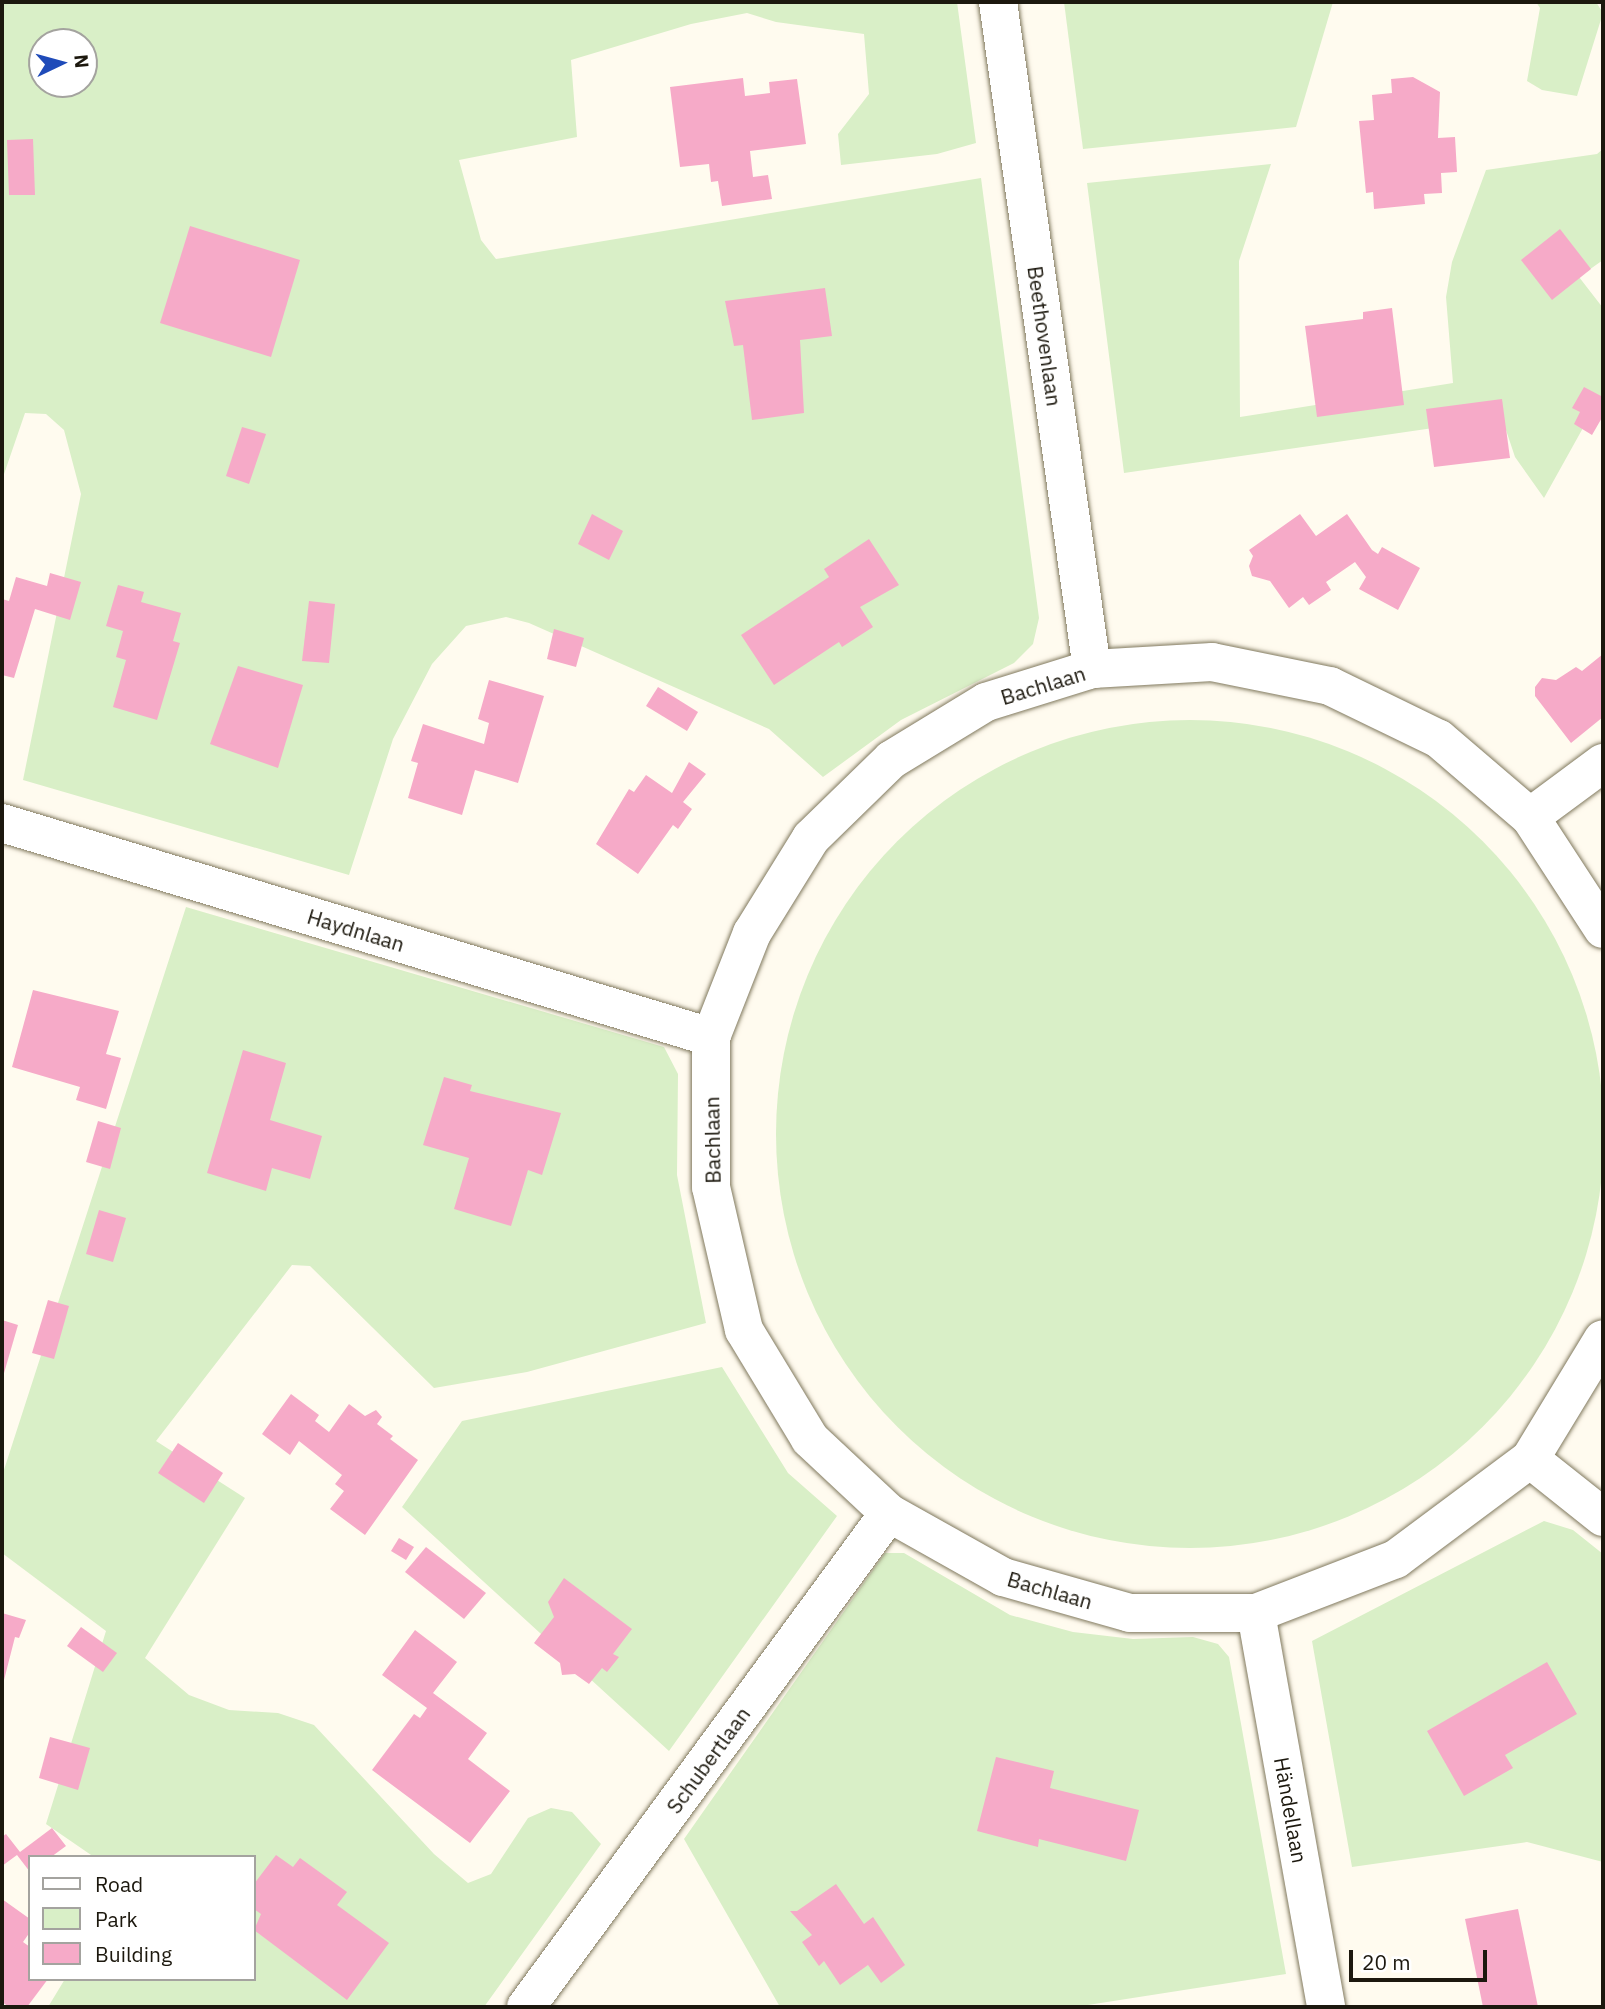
<!DOCTYPE html>
<html>
<head>
<meta charset="utf-8">
<style>
  body { margin:0 }
  #map { position:relative; width:1605px; height:2009px; overflow:hidden; background:#fffbef; font-family:"IBM Plex Sans",sans-serif }
  div>[style] { position:absolute }
  .green>* { inset:0; background:#d9efc7 }
  .round { border-radius:50% }
  .building>* { inset:0; background:#f6aac8 }
  .roads { filter:drop-shadow(0 0 2px #81795e) drop-shadow(0 0 2px #81795e) }
  .street>* { height:38px; margin:-19px; padding:0 19px; transform-origin:19px; border-radius:19px; background:#fff }
  span { translate:-50% -50%; white-space:nowrap; text-align:center; line-height:1.15; -webkit-text-stroke:5px #fff; paint-order:stroke }
  .street-label { font-size:21px; color:#1c180e }
  .frame { position:absolute; inset:0; border:4px solid #1c180e; pointer-events:none }
  .legend { position:absolute; left:28px; top:1855px; width:228px; height:126px; box-sizing:border-box; background:#fff; border:2px solid #a4a39f; margin:0; padding:9px 12px; list-style:none; font-size:21px; color:#1c180e }
  .legend li { display:flex; align-items:center; gap:14px; height:35px }
  .legend b { width:35px; border:2px solid #a4a39f }
  .north { position:absolute; left:28px; top:28px; width:70px; height:70px; box-sizing:border-box; background:#fff; border:2px solid #a4a39f; border-radius:50%; rotate:85deg; font-size:19px; font-weight:700; line-height:28px; text-align:center; color:#1c180e }
  .north::after { content:''; display:block; margin:auto; width:24px; height:32px; background:#1f4bb9; clip-path:polygon(50% 0,100% 100%,50% 72%,0 100%) }
  .scale { position:absolute; left:1349px; top:1950px; width:138px; height:32px; box-sizing:border-box; border:4px solid #1c180e; border-top:0; padding-left:9px; font-size:21px; line-height:24px; white-space:nowrap; color:#1c180e; -webkit-text-stroke:5px #fff; paint-order:stroke }
</style>
</head>
<body>
<div id="map">
  <div class="green">
    <div style="clip-path:polygon(evenodd,2px 2px,957px 2px,976px 143px,937px 154px,841px 165px,838px 134px,869px 94px,864px 34px,776px 22px,747px 13px,691px 24px,571px 60px,577px 137px,459px 160px,481px 240px,496px 259px,981px 178px,1039px 618px,1033px 644px,1014px 663px,901px 720px,823px 777px,769px 729px,529px 623px,506px 617px,466px 626px,432px 664px,393px 739px,349px 875px,23px 780px,81px 494px,64px 430px,46px 414px,25px 413px,2px 480px,2px 2px,42px 42px,84px 42px,84px 84px,42px 84px,42px 42px)"></div>
    <div style="clip-path:polygon(1064px 2px,1333px 2px,1296px 127px,1083px 149px)"></div>
    <div style="clip-path:polygon(1536px 2px,1596px 2px,1603px 13px,1577px 96px,1542px 90px,1527px 81px,1540px 8px)"></div>
    <div style="clip-path:polygon(1603px 149px,1603px 260px,1579px 277px,1603px 308px,1603px 392px,1544px 498px,1515px 457px,1502px 418px,1124px 473px,1087px 183px,1271px 164px,1239px 261px,1240px 417px,1453px 383px,1446px 297px,1452px 262px,1486px 170px,1597px 154px)"></div>
    <div class="round" style="left:776px;top:720px;width:828px;height:828px"></div>
    <div style="clip-path:polygon(186px 907px,664px 1047px,678px 1074px,677px 1175px,706px 1323px,527px 1372px,434px 1388px,310px 1266px,292px 1265px,156px 1441px,245px 1498px,145px 1658px,189px 1695px,229px 1710px,278px 1713px,314px 1725px,434px 1854px,468px 1883px,491px 1874px,528px 1818px,551px 1808px,572px 1812px,601px 1844px,484px 2007px,48px 2007px,65px 1979px,254px 1979px,254px 1857px,94px 1857px,46px 1824px,106px 1631px,2px 1553px,2px 1476px)"></div>
    <div style="clip-path:polygon(722px 1367px,788px 1473px,837px 1516px,669px 1751px,402px 1507px,462px 1421px)"></div>
    <div style="clip-path:polygon(1544px 1521px,1573px 1530px,1603px 1554px,1603px 1862px,1527px 1842px,1352px 1867px,1312px 1641px)"></div>
    <div style="clip-path:polygon(885px 1553px,904px 1553px,1010px 1615px,1073px 1632px,1133px 1639px,1193px 1637px,1218px 1644px,1229px 1657px,1286px 1974px,1075px 2007px,780px 2007px,684px 1839px)"></div>
  </div>
  <div class="building">
    <div style="clip-path:polygon(1413px 77px,1440px 92px,1438px 138px,1455px 137px,1457px 172px,1441px 173px,1442px 193px,1424px 194px,1425px 204px,1374px 209px,1373px 192px,1366px 193px,1359px 121px,1374px 120px,1372px 95px,1392px 93px,1391px 79px)"></div>
    <div style="clip-path:polygon(743px 78px,745px 96px,770px 93px,769px 82px,797px 79px,806px 144px,750px 151px,753px 177px,768px 175px,772px 199px,722px 206px,718px 181px,711px 182px,709px 164px,680px 167px,670px 87px)"></div>
    <div style="clip-path:polygon(33px 139px,35px 195px,9px 195px,7px 140px)"></div>
    <div style="clip-path:polygon(190px 226px,300px 260px,271px 357px,160px 323px)"></div>
    <div style="clip-path:polygon(1560px 229px,1591px 269px,1552px 300px,1521px 260px)"></div>
    <div style="clip-path:polygon(825px 288px,832px 336px,800px 340px,804px 413px,752px 420px,743px 345px,734px 346px,725px 301px)"></div>
    <div style="clip-path:polygon(1392px 308px,1404px 405px,1317px 417px,1305px 326px,1363px 319px,1363px 312px)"></div>
    <div style="clip-path:polygon(1584px 387px,1603px 397px,1603px 416px,1592px 435px,1574px 424px,1580px 412px,1572px 408px)"></div>
    <div style="clip-path:polygon(1502px 399px,1510px 458px,1434px 467px,1426px 409px)"></div>
    <div style="clip-path:polygon(242px 427px,266px 434px,249px 484px,226px 476px)"></div>
    <div style="clip-path:polygon(592px 514px,623px 531px,609px 560px,578px 544px)"></div>
    <div style="clip-path:polygon(1300px 514px,1316px 536px,1347px 514px,1372px 550px,1378px 554px,1382px 547px,1420px 568px,1398px 610px,1359px 589px,1366px 577px,1355px 562px,1326px 582px,1331px 590px,1309px 605px,1303px 597px,1289px 608px,1270px 581px,1252px 576px,1249px 566px,1253px 556px,1249px 550px)"></div>
    <div style="clip-path:polygon(869px 539px,899px 585px,860px 607px,873px 627px,842px 647px,839px 642px,774px 685px,741px 635px,829px 577px,824px 569px)"></div>
    <div style="clip-path:polygon(50px 573px,81px 582px,70px 620px,35px 609px,14px 678px,2px 675px,2px 599px,9px 601px,16px 577px,47px 586px)"></div>
    <div style="clip-path:polygon(118px 585px,144px 592px,141px 602px,181px 613px,173px 641px,180px 643px,157px 720px,113px 707px,126px 660px,116px 657px,123px 631px,106px 626px)"></div>
    <div style="clip-path:polygon(309px 601px,335px 604px,329px 663px,302px 661px)"></div>
    <div style="clip-path:polygon(554px 629px,584px 638px,576px 667px,547px 659px)"></div>
    <div style="clip-path:polygon(1603px 654px,1603px 717px,1571px 743px,1535px 696px,1535px 687px,1542px 678px,1556px 680px,1576px 667px,1582px 671px)"></div>
    <div style="clip-path:polygon(238px 666px,303px 685px,278px 768px,210px 744px)"></div>
    <div style="clip-path:polygon(489px 680px,544px 696px,518px 783px,475px 770px,462px 815px,408px 798px,418px 763px,411px 761px,423px 724px,484px 744px,489px 723px,478px 719px)"></div>
    <div style="clip-path:polygon(658px 687px,698px 712px,687px 731px,646px 706px)"></div>
    <div style="clip-path:polygon(689px 762px,706px 774px,683px 802px,692px 809px,678px 829px,673px 825px,638px 874px,596px 844px,629px 789px,634px 792px,646px 775px,672px 793px)"></div>
    <div style="clip-path:polygon(33px 990px,119px 1011px,106px 1054px,121px 1058px,106px 1109px,76px 1100px,80px 1087px,12px 1067px)"></div>
    <div style="clip-path:polygon(243px 1050px,286px 1063px,270px 1120px,322px 1136px,310px 1179px,272px 1168px,266px 1191px,207px 1173px)"></div>
    <div style="clip-path:polygon(444px 1077px,472px 1085px,470px 1091px,561px 1113px,542px 1175px,528px 1170px,511px 1226px,454px 1209px,469px 1158px,423px 1145px)"></div>
    <div style="clip-path:polygon(98px 1121px,121px 1128px,110px 1169px,86px 1162px)"></div>
    <div style="clip-path:polygon(99px 1210px,126px 1218px,113px 1262px,86px 1254px)"></div>
    <div style="clip-path:polygon(48px 1300px,69px 1306px,54px 1359px,32px 1353px)"></div>
    <div style="clip-path:polygon(2px 1320px,18px 1325px,2px 1380px)"></div>
    <div style="clip-path:polygon(291px 1394px,319px 1415px,315px 1421px,329px 1432px,349px 1404px,365px 1416px,376px 1410px,382px 1417px,377px 1424px,393px 1436px,390px 1439px,418px 1460px,365px 1535px,330px 1509px,344px 1491px,335px 1484px,342px 1475px,299px 1441px,290px 1455px,262px 1434px)"></div>
    <div style="clip-path:polygon(178px 1443px,223px 1473px,204px 1503px,158px 1473px)"></div>
    <div style="clip-path:polygon(399px 1538px,414px 1547px,406px 1560px,391px 1551px)"></div>
    <div style="clip-path:polygon(426px 1547px,486px 1593px,464px 1619px,405px 1572px)"></div>
    <div style="clip-path:polygon(564px 1578px,632px 1629px,613px 1654px,619px 1657px,607px 1672px,602px 1668px,589px 1684px,575px 1674px,562px 1675px,560px 1663px,534px 1643px,554px 1617px,548px 1602px)"></div>
    <div style="clip-path:polygon(2px 1613px,26px 1620px,19px 1638px,15px 1637px,3px 1684px)"></div>
    <div style="clip-path:polygon(81px 1627px,117px 1653px,103px 1672px,67px 1646px)"></div>
    <div style="clip-path:polygon(415px 1630px,457px 1662px,433px 1693px,487px 1733px,468px 1759px,510px 1791px,470px 1843px,372px 1770px,414px 1714px,420px 1718px,427px 1708px,382px 1675px)"></div>
    <div style="clip-path:polygon(1547px 1662px,1577px 1714px,1505px 1755px,1513px 1768px,1464px 1796px,1427px 1731px)"></div>
    <div style="clip-path:polygon(50px 1737px,90px 1748px,78px 1790px,39px 1778px)"></div>
    <div style="clip-path:polygon(996px 1757px,1054px 1771px,1050px 1788px,1139px 1810px,1126px 1861px,1039px 1839px,1038px 1847px,977px 1831px)"></div>
    <div style="clip-path:polygon(52px 1828px,66px 1846px,51px 1857px,30px 1857px,30px 1872px,17px 1855px,2px 1866px,2px 1837px,6px 1834px,20px 1852px)"></div>
    <div style="clip-path:polygon(276px 1855px,293px 1867px,300px 1858px,347px 1892px,337px 1905px,389px 1943px,347px 2000px,254px 1930px,261px 1914px,254px 1909px,254px 1884px)"></div>
    <div style="clip-path:polygon(836px 1884px,864px 1924px,873px 1917px,905px 1965px,881px 1983px,868px 1965px,840px 1985px,824px 1961px,819px 1966px,802px 1942px,812px 1935px,790px 1911px,797px 1911px)"></div>
    <div style="clip-path:polygon(2px 1899px,30px 1919px,30px 1932px,23px 1942px,30px 1947px,30px 1979px,48px 1979px,27px 2007px,9px 2007px,2px 2002px)"></div>
    <div style="clip-path:polygon(1518px 1909px,1538px 2007px,1483px 2007px,1465px 1919px)"></div>
  </div>
  <div class="roads">
    <div class="street">
      <div style="left:998px;top:2px;width:674px;rotate:81.98deg"></div>
      <div style="left:1530px;top:817px;width:91px;rotate:-36.5deg"></div>
      <div style="left:2px;top:823px;width:741px;rotate:16.8deg"></div>
      <div style="left:1603px;top:929px;width:134px;rotate:-123.1deg"></div>
      <div style="left:1530px;top:817px;width:120px;rotate:-139.4deg"></div>
      <div style="left:1439px;top:739px;width:121px;rotate:-154.1deg"></div>
      <div style="left:1330px;top:686px;width:120px;rotate:-168.5deg"></div>
      <div style="left:1212px;top:662px;width:120px;rotate:176.7deg"></div>
      <div style="left:1092px;top:669px;width:111px;rotate:162.7deg"></div>
      <div style="left:986px;top:702px;width:111px;rotate:148.6deg"></div>
      <div style="left:891px;top:760px;width:112px;rotate:135.7deg"></div>
      <div style="left:811px;top:838px;width:112px;rotate:121.8deg"></div>
      <div style="left:752px;top:933px;width:112px;rotate:111.5deg"></div>
      <div style="left:711px;top:1037px;width:150px;rotate:90deg"></div>
      <div style="left:711px;top:1187px;width:147px;rotate:77deg"></div>
      <div style="left:744px;top:1330px;width:127px;rotate:58.8deg"></div>
      <div style="left:810px;top:1439px;width:108px;rotate:43.1deg"></div>
      <div style="left:889px;top:1513px;width:131px;rotate:29.3deg"></div>
      <div style="left:1003px;top:1577px;width:132px;rotate:15.8deg"></div>
      <div style="left:1130px;top:1613px;width:126px"></div>
      <div style="left:1256px;top:1613px;width:150px;rotate:-21.1deg"></div>
      <div style="left:1396px;top:1559px;width:167px;rotate:-36.7deg"></div>
      <div style="left:1530px;top:1459px;width:140px;rotate:-58.7deg"></div>
      <div style="left:1530px;top:1459px;width:93px;rotate:38.5deg"></div>
      <div style="left:1256px;top:1613px;width:400px;rotate:79.9deg"></div>
      <div style="left:526px;top:2007px;width:613px;rotate:-53.69deg"></div>
    </div>
  </div>
  <div class="street-label">
    <span style="left:1045px;top:336px;rotate:82deg">Beethovenlaan</span>
    <span style="left:1043px;top:685px;rotate:-17deg">Bachlaan</span>
    <span style="left:356px;top:930px;rotate:17deg">Haydnlaan</span>
    <span style="left:712px;top:1140px;rotate:-91deg">Bachlaan</span>
    <span style="left:1050px;top:1590px;rotate:16deg">Bachlaan</span>
    <span style="left:708px;top:1760px;rotate:-54deg">Schubertlaan</span>
    <span style="left:1291px;top:1810px;rotate:80deg">Händellaan</span>
  </div>
  <div class="frame"></div>
  <ul class="legend">
  <li><b style="height:9px;background:#fff"></b>Road</li>
  <li><b style="height:19px;background:#d9efc7"></b>Park</li>
  <li><b style="height:19px;background:#f6aac8"></b>Building</li>
  </ul>
  <div class="north">N</div>
  <div class="scale">20 m</div>
</div>
</body>
</html>
